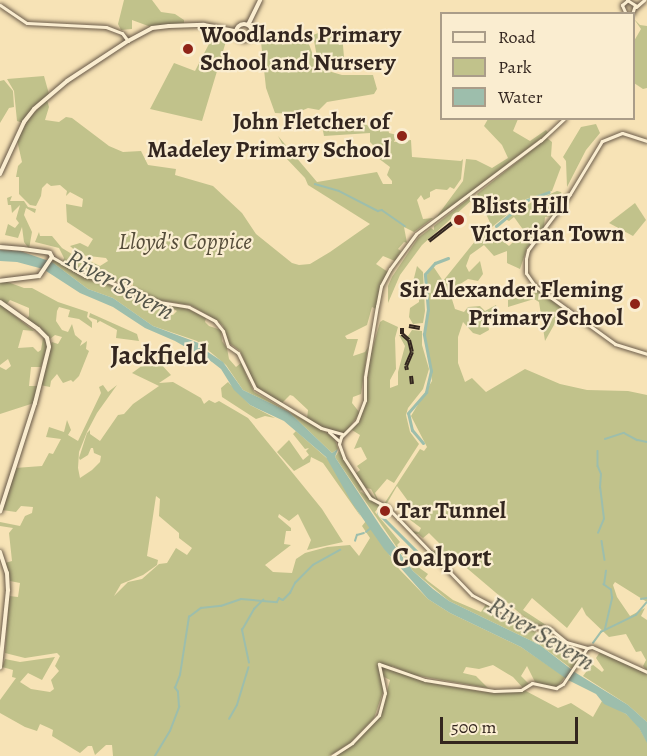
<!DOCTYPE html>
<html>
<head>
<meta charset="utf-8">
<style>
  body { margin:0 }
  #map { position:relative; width:647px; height:756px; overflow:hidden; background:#f7e3b6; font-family:Alegreya,serif }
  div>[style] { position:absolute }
  .green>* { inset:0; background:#c1c28b }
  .water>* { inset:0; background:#9dbeac }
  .stream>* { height:1.5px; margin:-0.75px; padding:0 0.75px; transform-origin:0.75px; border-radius:0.75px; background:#9dbeac }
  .canal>* { height:3px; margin:-1.5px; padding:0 1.5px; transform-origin:1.5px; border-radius:1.5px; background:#9dbeac }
  .roads { filter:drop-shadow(0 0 2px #645545) drop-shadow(0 0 2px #645545) }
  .tertiary>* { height:3px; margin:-1.5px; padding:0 1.5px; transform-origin:1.5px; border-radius:1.5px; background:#faedd0 }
  .secondary>* { height:4px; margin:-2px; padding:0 2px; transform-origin:2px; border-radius:2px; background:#faedd0 }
  .secondary>.ring { margin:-2px; padding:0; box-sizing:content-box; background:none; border:4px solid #faedd0; border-radius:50% }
  .rail>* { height:4px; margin-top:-2px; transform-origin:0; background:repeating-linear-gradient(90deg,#faedd0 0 4.5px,#33261f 0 9px); box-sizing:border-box; border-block:2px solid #33261f }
  .dots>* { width:16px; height:16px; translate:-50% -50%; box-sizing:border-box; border:3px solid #faedd0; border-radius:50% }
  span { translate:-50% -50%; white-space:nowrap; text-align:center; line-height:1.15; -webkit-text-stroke:4.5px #faedd0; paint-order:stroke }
  .poi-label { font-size:24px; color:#33261f; font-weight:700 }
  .left { translate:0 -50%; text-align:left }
  .right { translate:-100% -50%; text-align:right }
  .park-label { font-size:24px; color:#564d3a; font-style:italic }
  .water-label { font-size:26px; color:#535449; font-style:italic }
  .quarter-label { font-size:27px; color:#33261f; font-weight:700 }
  .legend { position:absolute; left:440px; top:12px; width:195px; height:108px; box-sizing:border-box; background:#faedd0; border:2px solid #aa9d89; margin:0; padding:8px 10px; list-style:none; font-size:18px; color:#33261f }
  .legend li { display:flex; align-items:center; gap:12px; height:30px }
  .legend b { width:30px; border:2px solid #aa9d89 }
  .scale { position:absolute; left:440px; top:717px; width:138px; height:27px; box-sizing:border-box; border:3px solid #33261f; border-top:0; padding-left:8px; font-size:18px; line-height:21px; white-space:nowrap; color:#33261f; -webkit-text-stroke:4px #faedd0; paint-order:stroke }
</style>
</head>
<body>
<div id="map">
  <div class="green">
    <div style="clip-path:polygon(124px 0,152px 0,161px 12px,175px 14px,184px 20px,184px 23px,151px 27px,132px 20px,132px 29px,121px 30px,118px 24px)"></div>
    <div style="clip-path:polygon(634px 19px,640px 25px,647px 26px,647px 88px,643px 89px,634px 83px,634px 41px,641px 29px)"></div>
    <div style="clip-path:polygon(326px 30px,337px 30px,342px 34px,344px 57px,338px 63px,338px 67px,329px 67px,329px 63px,322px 63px,317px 57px,313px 35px)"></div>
    <div style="clip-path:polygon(218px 34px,227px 38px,202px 121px,150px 109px,174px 63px,195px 71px,211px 40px,215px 42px)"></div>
    <div style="clip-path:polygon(292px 35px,295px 41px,307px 39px,318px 68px,342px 75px,373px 75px,377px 89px,374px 94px,327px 102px,319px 110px,308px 108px,294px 114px,275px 113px,266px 88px,261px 42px)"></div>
    <div style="clip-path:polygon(44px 76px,49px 94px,23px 123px,17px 121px,14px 91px,7px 79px)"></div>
    <div style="clip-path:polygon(4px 80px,13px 91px,14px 107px,9px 108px,0 123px,0 81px)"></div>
    <div style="clip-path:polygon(47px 100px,49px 107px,45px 120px,59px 122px,66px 117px,72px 118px,109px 146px,123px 152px,141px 151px,148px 165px,176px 169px,175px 175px,213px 186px,242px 213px,256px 234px,292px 263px,299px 265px,310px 264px,330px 252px,370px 224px,308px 185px,305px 178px,286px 158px,286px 151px,278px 136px,317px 182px,377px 172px,383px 184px,392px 184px,392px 181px,387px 175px,390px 167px,378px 158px,375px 147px,370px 142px,370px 133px,324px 136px,322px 126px,365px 123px,372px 130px,371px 126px,387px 121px,389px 133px,397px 135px,394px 142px,411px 140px,412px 157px,461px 161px,463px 159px,461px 179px,454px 189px,450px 187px,447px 190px,436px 189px,430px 192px,430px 197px,424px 200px,421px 195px,417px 200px,423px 219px,433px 218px,414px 232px,404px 227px,407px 243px,404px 242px,398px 249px,401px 251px,395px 261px,383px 256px,376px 264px,388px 272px,381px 284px,376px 309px,372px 307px,367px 325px,345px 336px,347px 339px,358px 339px,353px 356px,365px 352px,368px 347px,361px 394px,353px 397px,352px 403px,360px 413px,345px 433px,328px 430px,307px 419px,308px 410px,293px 396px,290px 395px,282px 403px,256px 387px,240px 351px,228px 342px,223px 326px,218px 321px,190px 305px,157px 300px,133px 289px,133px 279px,129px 278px,124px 285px,105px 278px,73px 253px,100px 266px,108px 261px,106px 258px,80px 255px,70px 246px,80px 243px,88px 247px,93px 239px,67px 222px,66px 204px,82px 207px,83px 199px,70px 192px,66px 196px,67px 191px,60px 185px,51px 186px,47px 183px,42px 188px,41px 196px,36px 206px,30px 205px,19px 194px,19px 177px,16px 177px,18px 166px,22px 162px,17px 140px,29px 118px)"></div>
    <div style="clip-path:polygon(488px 119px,518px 119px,513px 131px,530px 141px,546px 130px,548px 133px,435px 219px,463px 181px,466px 159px,476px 160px,492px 168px,508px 158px,502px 145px,484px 126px)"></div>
    <div style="clip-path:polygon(596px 124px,600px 133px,586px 150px,567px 187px,566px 161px,563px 157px,581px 127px)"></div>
    <div style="clip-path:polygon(547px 138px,552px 142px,551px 156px,561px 167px,552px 191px,526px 199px,492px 227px,477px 194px)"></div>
    <div style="clip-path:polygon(557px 191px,561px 192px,564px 200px,552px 216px,545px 217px,544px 227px,527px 248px,520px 269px,507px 263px,507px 251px,494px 256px,484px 245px,470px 255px,466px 266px,469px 272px,480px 261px,483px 274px,478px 281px,468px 279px,454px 288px,451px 296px,455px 309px,464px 312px,468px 307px,480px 306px,485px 311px,496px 305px,497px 310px,486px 314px,489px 330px,480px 335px,473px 333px,463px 322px,458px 337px,458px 363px,465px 382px,472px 378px,486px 392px,525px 369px,560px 384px,587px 390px,628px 391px,647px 395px,647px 602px,615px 582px,613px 585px,617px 597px,630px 616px,645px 608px,641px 616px,647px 620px,647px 671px,643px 666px,646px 660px,641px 651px,636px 652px,626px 634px,609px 637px,586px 615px,582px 607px,567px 628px,532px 598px,523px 610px,546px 625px,535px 627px,529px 623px,529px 621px,462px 564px,454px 561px,453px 563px,445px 557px,440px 562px,431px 554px,437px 548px,440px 551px,443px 547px,429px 533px,423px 538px,418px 534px,412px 534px,412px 531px,419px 532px,421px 528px,409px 519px,413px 508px,397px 486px,386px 505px,384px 504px,420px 449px,424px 451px,427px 447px,411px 416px,432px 381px,425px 335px,428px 308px,425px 280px,429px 270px,433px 266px,443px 281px,476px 240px,490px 231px,509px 246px,524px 231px,514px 217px,509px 221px,505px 219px,532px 202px)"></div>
    <div style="clip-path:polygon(12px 196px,10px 201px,24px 201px,28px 207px,36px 209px,35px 213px,26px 208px,24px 215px,32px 232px,29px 249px,24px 242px,22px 227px,18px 238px,5px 235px,8px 224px,15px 228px,19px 223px,16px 219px,20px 205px,12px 213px,11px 205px,8px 205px,7px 198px)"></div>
    <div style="clip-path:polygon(472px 196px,474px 198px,422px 245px,400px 275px,388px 303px,388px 286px,392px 277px,418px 238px,431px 228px,434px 230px,434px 226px)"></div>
    <div style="clip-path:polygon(635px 203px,646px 220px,633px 236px,609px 223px)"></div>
    <div style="clip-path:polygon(39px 232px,40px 236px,52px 236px,62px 248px,85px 262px,98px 274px,94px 281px,100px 280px,140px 297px,155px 304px,164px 313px,173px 315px,177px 311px,169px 306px,173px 306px,188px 309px,206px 318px,205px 322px,209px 326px,221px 330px,222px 341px,227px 348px,229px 359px,236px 367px,241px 363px,254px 392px,334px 437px,338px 449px,332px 453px,289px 412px,243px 390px,226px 365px,197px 341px,153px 326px,113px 298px,88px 289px,52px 262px,54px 259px,62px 264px,64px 258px,59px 248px,35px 242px)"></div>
    <div style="clip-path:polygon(417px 266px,423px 272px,425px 311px,423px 323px,413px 324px,409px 317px,410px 308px,419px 302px,419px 295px,411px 290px)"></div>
    <div style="clip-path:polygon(5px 281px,24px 288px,32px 288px,58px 302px,88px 312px,87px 317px,92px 322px,92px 328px,79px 319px,68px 317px,70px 310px,59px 307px,57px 311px,56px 321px,62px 330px,68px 332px,72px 324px,75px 335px,82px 341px,80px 346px,87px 341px,86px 349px,89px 351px,79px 376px,73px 382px,71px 380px,63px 383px,57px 374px,51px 381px,50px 387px,40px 385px,50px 345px,52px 342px,58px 344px,62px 337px,55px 335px,50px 339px,26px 320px,29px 316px,29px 308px,10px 300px,6px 305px,0 301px,0 282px)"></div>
    <div style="clip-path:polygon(537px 289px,563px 309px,545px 341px,539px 302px,534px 299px,508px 307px,508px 300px,524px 296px)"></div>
    <div style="clip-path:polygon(0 304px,34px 331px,23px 330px,18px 348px,33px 347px,38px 352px,41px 350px,43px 338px,39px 332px,48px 345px,41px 367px,31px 367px,29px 386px,38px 386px,34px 403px,0 414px,0 367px,6px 370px,11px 366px,8px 359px,0 365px)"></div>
    <div style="clip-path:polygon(90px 313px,137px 334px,139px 341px,116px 338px,117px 330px,100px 321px,97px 323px,97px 320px,89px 317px)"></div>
    <div style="clip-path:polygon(383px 320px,398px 327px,395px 338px,396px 369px,390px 380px,390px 388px,398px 385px,398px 372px,405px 346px,399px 335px,408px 336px,412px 330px,422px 331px,422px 345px,429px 369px,423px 389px,408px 408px,406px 415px,410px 432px,419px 444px,394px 483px,387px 479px,375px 493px,379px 502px,372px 497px,368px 491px,377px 500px,371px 489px,366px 488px,355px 474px,360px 470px,357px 466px,367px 459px,361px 447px,354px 449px,360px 435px,352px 430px,359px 422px,366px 400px,369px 361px,380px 322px)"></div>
    <div style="clip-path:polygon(evenodd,150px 360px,159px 362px,171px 375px,159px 383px,173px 382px,201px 398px,204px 404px,209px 400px,215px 403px,219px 401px,248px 418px,322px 509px,343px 542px,307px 550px,311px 540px,298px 514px,289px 521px,279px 514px,278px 517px,291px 528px,291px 531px,286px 531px,284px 544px,291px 545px,265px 565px,273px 572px,292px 573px,296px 559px,305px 553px,327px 547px,350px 545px,359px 556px,370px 538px,362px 526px,366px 521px,399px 569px,428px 599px,450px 613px,521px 647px,565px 677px,557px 687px,544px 685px,535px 682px,527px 666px,521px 676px,529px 684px,523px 688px,513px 677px,493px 665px,479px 669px,466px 667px,463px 673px,476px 676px,488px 688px,413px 675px,392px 666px,390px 669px,436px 684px,478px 691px,495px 693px,524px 690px,558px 708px,571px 703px,593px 717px,602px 701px,626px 714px,637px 724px,647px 742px,647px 756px,333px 756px,349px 747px,381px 714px,390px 680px,380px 675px,384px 689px,374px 718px,350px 743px,329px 756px,113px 756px,112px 745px,106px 745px,95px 755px,92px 746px,88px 746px,80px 753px,52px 736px,53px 730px,49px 728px,40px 724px,37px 731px,25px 727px,0 713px,0 700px,16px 678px,12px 677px,13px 670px,2px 667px,5px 659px,20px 662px,55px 657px,42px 680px,28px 673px,20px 682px,31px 689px,50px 692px,54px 689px,51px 680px,59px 671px,55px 666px,60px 656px,57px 653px,25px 658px,5px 653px,9px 596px,18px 597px,20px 583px,10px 581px,5px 563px,12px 561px,9px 533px,13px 528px,0 526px,0 522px,20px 526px,25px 516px,32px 513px,33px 507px,21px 506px,16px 512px,2px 510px,15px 468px,42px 466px,49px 453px,53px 454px,61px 439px,46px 437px,49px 427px,64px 432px,67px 420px,71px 430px,68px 435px,78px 441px,101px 393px,99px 387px,103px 385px,108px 392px,117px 385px,97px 413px,87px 432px,79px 452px,78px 468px,80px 478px,92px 470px,100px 462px,101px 456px,94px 453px,93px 448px,91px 448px,88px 455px,80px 460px,79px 458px,87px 433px,90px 430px,90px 434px,100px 441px,118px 415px,124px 414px,133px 404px,159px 386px,132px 373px,150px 360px,156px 496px,160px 499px,159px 516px,179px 533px,179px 538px,192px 548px,187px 555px,176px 548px,167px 563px,159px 564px,142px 579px,128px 582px,114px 596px,121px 584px,143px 575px,157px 565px,158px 560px,147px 556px,156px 496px)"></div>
    <div style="clip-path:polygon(228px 382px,250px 405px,275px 418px,265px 416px,256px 419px,222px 397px,221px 388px)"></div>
    <div style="clip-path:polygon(296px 431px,330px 461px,361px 517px,323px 463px,311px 457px,310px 462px,294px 471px,277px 452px,289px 440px,303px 460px,309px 455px,306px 451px,309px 448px,305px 449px,293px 434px)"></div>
    <div style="clip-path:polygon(339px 451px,363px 489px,360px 491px,380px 505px,375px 512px,400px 542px,397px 545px,411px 562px,428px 574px,425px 578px,428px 581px,453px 600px,481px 612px,486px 604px,497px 609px,496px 613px,507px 619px,523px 628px,525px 625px,579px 659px,572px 669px,540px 645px,449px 601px,413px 571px,335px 457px)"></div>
    <div style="clip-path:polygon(600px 652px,647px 674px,647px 722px,628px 705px,583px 676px,592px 664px,602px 672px,604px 670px,596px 658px)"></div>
  </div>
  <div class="water">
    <div style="clip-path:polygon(0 250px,20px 251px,52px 262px,88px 289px,113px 298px,153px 326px,204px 345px,205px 350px,223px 362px,243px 390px,289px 412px,332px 453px,338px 449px,335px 457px,381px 527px,413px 571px,433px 589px,449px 601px,540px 645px,576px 673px,628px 705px,647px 722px,647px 743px,639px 728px,626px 714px,604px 704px,596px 694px,568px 680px,521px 647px,450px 613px,428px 599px,384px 549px,352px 503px,326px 457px,284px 421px,250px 405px,234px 390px,221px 369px,212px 362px,175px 341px,145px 328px,113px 307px,80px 293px,43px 269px,17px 262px,0 261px)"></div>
  </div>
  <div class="stream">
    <div style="left:315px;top:184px;width:25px;rotate:16deg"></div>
    <div style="left:339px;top:191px;width:44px;rotate:27.1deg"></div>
    <div style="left:378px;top:211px;width:4px;rotate:-14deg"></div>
    <div style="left:382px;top:210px;width:28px;rotate:35deg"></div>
    <div style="left:605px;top:439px;width:20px;rotate:-18deg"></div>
    <div style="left:624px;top:433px;width:15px;rotate:28deg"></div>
    <div style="left:638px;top:440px;width:9px;rotate:13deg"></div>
    <div style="left:598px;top:451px;width:15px;rotate:90deg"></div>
    <div style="left:598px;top:466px;width:8px;rotate:67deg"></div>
    <div style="left:366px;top:532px;width:6px;rotate:-39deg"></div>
    <div style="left:598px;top:533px;width:15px;rotate:-67deg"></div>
    <div style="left:604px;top:519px;width:31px;rotate:-97deg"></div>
    <div style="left:600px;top:488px;width:13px;rotate:-86deg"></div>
    <div style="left:355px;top:541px;width:6px;rotate:-72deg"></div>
    <div style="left:357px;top:535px;width:7px;rotate:-16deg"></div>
    <div style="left:602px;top:541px;width:19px;rotate:81deg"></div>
    <div style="left:641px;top:599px;width:6px;rotate:-9deg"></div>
    <div style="left:605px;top:629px;width:32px;rotate:-77deg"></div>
    <div style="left:612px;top:598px;width:8px;rotate:-97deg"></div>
    <div style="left:611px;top:590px;width:9px;rotate:-144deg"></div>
    <div style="left:604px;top:585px;width:14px;rotate:-82deg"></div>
    <div style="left:593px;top:643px;width:14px;rotate:-54deg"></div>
    <div style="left:601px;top:632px;width:39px;rotate:-26deg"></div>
    <div style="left:636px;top:615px;width:16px;rotate:-50deg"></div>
    <div style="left:249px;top:663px;width:34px;rotate:-102deg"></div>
    <div style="left:242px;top:630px;width:24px;rotate:-60deg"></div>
    <div style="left:254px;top:609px;width:13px;rotate:-45deg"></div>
    <div style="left:229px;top:719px;width:16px;rotate:-60deg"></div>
    <div style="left:237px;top:705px;width:39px;rotate:-73deg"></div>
    <div style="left:155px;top:756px;width:29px;rotate:-59deg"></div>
    <div style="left:170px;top:731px;width:26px;rotate:-69deg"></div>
    <div style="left:179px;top:707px;width:15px;rotate:-94deg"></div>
    <div style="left:178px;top:692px;width:5px;rotate:-127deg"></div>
    <div style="left:175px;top:688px;width:14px;rotate:-69deg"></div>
    <div style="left:180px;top:675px;width:59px;rotate:-81.2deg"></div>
    <div style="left:189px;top:617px;width:15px;rotate:-37deg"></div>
    <div style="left:201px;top:608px;width:20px;rotate:-6deg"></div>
    <div style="left:221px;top:606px;width:21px;rotate:-19deg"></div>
    <div style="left:241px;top:599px;width:36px;rotate:5deg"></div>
    <div style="left:277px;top:602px;width:4px;rotate:-63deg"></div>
    <div style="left:279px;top:598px;width:4px;rotate:27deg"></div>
    <div style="left:283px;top:600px;width:10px;rotate:-45deg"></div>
    <div style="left:290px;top:593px;width:11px;rotate:-63deg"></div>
    <div style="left:295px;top:583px;width:25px;rotate:-45deg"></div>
    <div style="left:313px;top:565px;width:31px;rotate:-29deg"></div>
  </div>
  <div class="canal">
    <div style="left:496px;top:226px;width:40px;rotate:-40deg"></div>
    <div style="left:527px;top:200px;width:23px;rotate:-20deg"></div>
    <div style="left:423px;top:443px;width:17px;rotate:-130deg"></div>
    <div style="left:412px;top:430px;width:17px;rotate:-103deg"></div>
    <div style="left:408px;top:413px;width:28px;rotate:-49deg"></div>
    <div style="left:426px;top:392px;width:22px;rotate:-77deg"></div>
    <div style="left:431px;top:371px;width:38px;rotate:-101deg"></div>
    <div style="left:424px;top:334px;width:24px;rotate:-81deg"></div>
    <div style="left:428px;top:310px;width:36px;rotate:-95deg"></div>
    <div style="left:425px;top:274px;width:15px;rotate:-48deg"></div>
    <div style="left:435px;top:263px;width:14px;rotate:-21deg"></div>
    <div style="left:380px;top:507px;width:6px;rotate:108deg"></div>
    <div style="left:378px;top:513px;width:55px;rotate:45deg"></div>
  </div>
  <div class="roads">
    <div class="tertiary">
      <div style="left:627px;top:0;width:9px;rotate:32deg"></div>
      <div style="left:635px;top:5px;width:9px;rotate:108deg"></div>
      <div style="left:0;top:5px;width:32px;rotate:34deg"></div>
      <div style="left:27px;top:23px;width:79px;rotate:2.9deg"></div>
      <div style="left:106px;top:27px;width:17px;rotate:21deg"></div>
      <div style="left:122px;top:33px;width:10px;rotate:53deg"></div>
      <div style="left:636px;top:7px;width:11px;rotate:-41deg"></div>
      <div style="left:626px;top:14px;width:10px;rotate:-114deg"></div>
      <div style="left:622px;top:5px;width:8px;rotate:-40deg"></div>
      <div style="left:565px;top:118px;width:33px;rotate:137deg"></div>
      <div style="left:541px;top:140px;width:156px;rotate:143.1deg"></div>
      <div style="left:416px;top:234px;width:44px;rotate:126.6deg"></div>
      <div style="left:390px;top:269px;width:19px;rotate:118deg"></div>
      <div style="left:381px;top:286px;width:20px;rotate:101deg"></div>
      <div style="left:377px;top:306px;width:72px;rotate:99.6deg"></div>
      <div style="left:365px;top:377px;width:23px;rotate:90deg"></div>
      <div style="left:365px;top:400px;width:22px;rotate:111deg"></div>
      <div style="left:357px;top:421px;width:23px;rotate:135deg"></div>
      <div style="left:341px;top:437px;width:7px;rotate:106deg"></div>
      <div style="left:339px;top:444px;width:15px;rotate:70deg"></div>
      <div style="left:344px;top:458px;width:48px;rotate:57deg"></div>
      <div style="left:370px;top:498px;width:19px;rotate:28deg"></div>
      <div style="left:387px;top:507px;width:122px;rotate:46deg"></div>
      <div style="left:472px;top:595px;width:69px;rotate:27.7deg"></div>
      <div style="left:533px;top:627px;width:16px;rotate:4deg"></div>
      <div style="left:549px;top:628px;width:22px;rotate:39deg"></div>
      <div style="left:566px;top:642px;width:22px;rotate:16deg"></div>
      <div style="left:587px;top:648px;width:5px;rotate:-11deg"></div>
      <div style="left:592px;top:647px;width:60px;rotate:24.4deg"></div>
      <div style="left:647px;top:141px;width:26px;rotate:-162deg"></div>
      <div style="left:622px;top:133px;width:22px;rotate:158deg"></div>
      <div style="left:602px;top:141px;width:62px;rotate:121.1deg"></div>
      <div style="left:570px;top:194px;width:70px;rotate:126.9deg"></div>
      <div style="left:528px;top:250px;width:9px;rotate:103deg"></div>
      <div style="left:526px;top:259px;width:14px;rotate:90deg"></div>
      <div style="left:526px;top:273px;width:16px;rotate:55deg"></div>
      <div style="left:535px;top:286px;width:99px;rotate:35.9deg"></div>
      <div style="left:615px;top:344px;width:34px;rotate:17deg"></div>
      <div style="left:52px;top:257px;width:38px;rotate:30deg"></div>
      <div style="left:85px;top:276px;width:17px;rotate:10deg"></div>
      <div style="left:102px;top:279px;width:61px;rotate:22deg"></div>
      <div style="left:159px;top:302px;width:30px;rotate:9deg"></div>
      <div style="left:189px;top:307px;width:30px;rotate:28deg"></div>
      <div style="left:215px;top:321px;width:13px;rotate:51deg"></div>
      <div style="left:223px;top:331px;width:16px;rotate:72deg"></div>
      <div style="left:228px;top:346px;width:12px;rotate:35deg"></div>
      <div style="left:238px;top:353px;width:39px;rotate:64deg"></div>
      <div style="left:255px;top:388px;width:77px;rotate:31.2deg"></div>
      <div style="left:321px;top:428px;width:22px;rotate:16deg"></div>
      <div style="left:329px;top:432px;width:13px;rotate:42deg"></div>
      <div style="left:332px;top:756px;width:24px;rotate:-33deg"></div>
      <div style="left:352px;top:743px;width:39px;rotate:-46deg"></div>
      <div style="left:379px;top:715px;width:23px;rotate:-75deg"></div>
      <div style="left:385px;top:693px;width:30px;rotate:-102deg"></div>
      <div style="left:379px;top:664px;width:49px;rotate:19.2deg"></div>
      <div style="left:425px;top:680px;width:70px;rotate:9.1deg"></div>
      <div style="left:494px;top:691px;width:27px;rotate:-2deg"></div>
      <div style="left:521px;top:690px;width:13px;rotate:-32deg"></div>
      <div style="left:532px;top:683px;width:25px;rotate:12deg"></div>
      <div style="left:556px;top:688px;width:8px;rotate:-30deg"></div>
      <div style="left:563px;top:684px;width:43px;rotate:-56.3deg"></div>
    </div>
    <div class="secondary">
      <div class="ring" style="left:236px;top:24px;width:12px;height:12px"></div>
      <div style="left:248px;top:25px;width:28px;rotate:-64deg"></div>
      <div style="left:0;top:174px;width:57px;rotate:-65.2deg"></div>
      <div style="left:24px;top:122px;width:16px;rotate:-52deg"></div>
      <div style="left:34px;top:109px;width:43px;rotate:-40.3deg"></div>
      <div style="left:67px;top:81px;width:73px;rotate:-33.3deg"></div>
      <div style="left:128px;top:41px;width:27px;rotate:-28deg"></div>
      <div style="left:152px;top:28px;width:17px;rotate:-7deg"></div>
      <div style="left:169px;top:26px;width:35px;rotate:-2deg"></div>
      <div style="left:204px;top:25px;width:32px;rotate:11deg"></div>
      <div style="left:0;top:247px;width:23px;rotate:5deg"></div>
      <div style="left:23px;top:249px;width:27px;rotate:8deg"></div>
      <div style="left:50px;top:253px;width:4px;rotate:63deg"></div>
      <div style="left:52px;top:257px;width:23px;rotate:124deg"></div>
      <div style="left:39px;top:276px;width:39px;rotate:173deg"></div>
      <div style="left:0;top:302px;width:47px;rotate:35.4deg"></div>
      <div style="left:38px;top:329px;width:13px;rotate:45deg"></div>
      <div style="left:47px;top:338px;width:9px;rotate:77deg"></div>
      <div style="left:49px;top:347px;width:58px;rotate:104deg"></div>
      <div style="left:35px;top:403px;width:114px;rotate:107.8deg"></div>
      <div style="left:0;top:552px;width:22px;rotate:72deg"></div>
      <div style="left:7px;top:573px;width:17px;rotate:87deg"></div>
      <div style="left:8px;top:590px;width:78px;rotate:95.9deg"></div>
    </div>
  </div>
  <div class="rail">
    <div style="left:429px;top:241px;width:29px;rotate:-38deg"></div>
    <div style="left:409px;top:326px;width:11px;rotate:10deg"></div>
    <div style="left:402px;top:328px;width:6px;rotate:90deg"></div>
    <div style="left:402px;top:334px;width:9px;rotate:41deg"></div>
    <div style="left:409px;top:340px;width:12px;rotate:76deg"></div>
    <div style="left:412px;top:352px;width:15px;rotate:113deg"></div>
    <div style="left:406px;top:366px;width:4px;rotate:76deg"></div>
    <div style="left:411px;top:376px;width:8px;rotate:83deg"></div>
  </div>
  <div class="dots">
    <div style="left:188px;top:49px;background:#8f2418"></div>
    <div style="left:402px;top:136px;background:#8f2418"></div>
    <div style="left:459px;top:220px;background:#8f2418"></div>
    <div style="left:635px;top:304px;background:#8f2418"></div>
    <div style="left:385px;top:511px;background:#8f2418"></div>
  </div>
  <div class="poi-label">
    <span class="left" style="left:200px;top:49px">Woodlands Primary<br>School and Nursery</span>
    <span class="right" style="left:390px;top:136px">John Fletcher of<br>Madeley Primary School</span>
    <span class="left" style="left:471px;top:220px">Blists Hill<br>Victorian Town</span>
    <span class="right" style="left:623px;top:304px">Sir Alexander Fleming<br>Primary School</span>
    <span class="left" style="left:397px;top:511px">Tar Tunnel</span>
  </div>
  <div class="park-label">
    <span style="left:185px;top:242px">Lloyd's Coppice</span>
  </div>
  <div class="water-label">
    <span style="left:120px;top:285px;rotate:29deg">River Severn</span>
    <span style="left:541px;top:634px;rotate:31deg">River Severn</span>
  </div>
  <div class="quarter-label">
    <span style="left:159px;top:356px">Jackfield</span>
    <span style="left:442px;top:558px">Coalport</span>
  </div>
  <ul class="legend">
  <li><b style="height:8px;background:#faedd0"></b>Road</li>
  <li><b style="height:16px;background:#c1c28b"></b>Park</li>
  <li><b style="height:16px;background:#9dbeac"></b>Water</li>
  </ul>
  <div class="scale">500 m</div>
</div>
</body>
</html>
